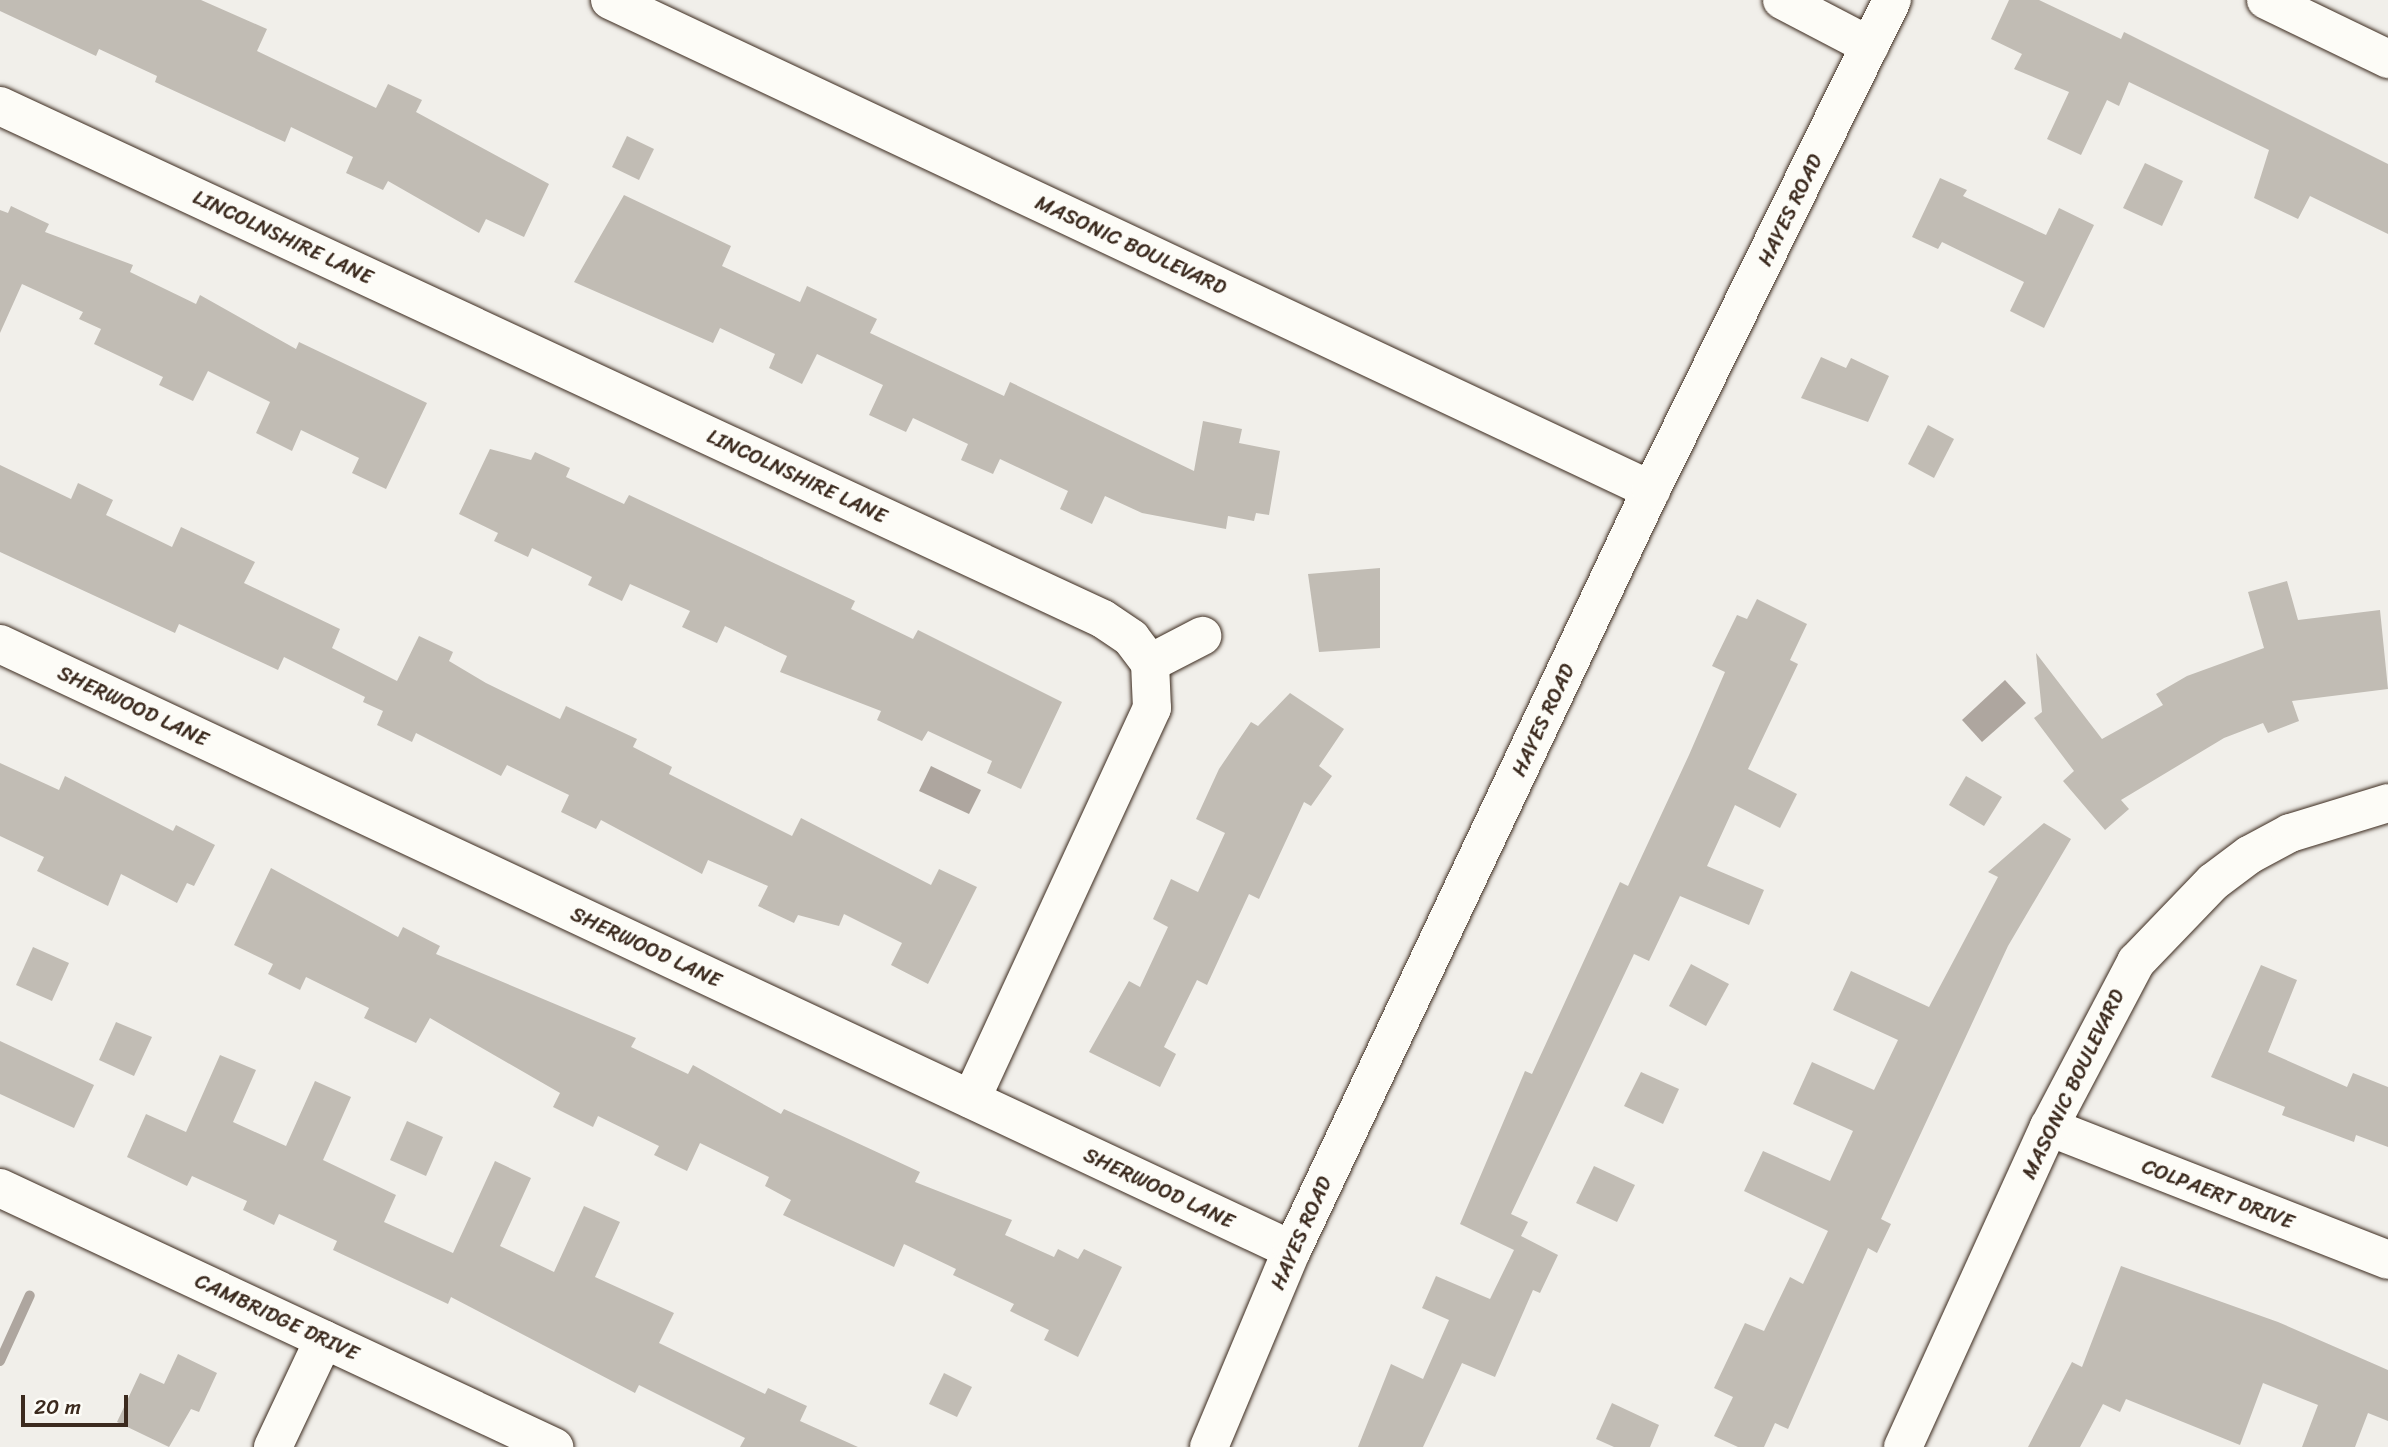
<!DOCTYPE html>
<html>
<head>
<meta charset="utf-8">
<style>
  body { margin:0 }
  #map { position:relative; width:2388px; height:1447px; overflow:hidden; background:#f1efea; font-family:Sriracha,sans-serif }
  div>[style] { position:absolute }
  .water>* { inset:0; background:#aea69f }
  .stream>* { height:10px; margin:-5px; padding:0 5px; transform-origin:5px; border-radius:5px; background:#aea69f }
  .building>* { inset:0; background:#c1bcb4 }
  .roads { filter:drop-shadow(0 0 2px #3b2a1e) drop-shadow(0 0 2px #3b2a1e) }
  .minor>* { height:38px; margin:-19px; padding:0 19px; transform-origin:19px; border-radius:19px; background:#fdfcf7 }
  span { translate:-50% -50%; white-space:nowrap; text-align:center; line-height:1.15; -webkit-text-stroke:6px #fdfcf7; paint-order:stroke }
  .street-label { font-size:21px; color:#3b2a1e }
  .scale { position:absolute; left:21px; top:1395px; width:107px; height:32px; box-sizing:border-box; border:4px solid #3b2a1e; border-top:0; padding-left:9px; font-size:21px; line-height:24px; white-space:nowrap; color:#3b2a1e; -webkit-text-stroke:5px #fdfcf7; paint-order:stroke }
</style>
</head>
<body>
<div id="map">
  <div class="water">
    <div style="clip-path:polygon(2005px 680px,2026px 703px,1982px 742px,1962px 720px)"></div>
    <div style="clip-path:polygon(931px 766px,981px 790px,969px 814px,919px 791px)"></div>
  </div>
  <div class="stream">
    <div style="left:0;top:1361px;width:72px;rotate:-65.6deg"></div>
  </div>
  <div class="building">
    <div style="clip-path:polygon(0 0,201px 0,267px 29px,257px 51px,376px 108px,388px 84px,422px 100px,416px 112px,549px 184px,524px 237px,486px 219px,479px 233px,388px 181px,383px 190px,346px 173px,353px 157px,291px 127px,285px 142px,155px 82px,157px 76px,99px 49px,96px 56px,0 11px)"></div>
    <div style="clip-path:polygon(2009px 0,2039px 0,2121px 39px,2124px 32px,2388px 164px,2388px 234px,2310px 196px,2298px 219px,2254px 198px,2269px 150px,2129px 82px,2119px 106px,2107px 100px,2081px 155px,2047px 139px,2069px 92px,2014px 69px,2022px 54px,1991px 39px)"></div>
    <div style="clip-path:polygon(627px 136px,654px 149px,639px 180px,612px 167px)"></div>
    <div style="clip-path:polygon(2145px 163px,2183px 181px,2162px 226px,2123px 208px)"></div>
    <div style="clip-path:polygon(1940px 178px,1967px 190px,1963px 196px,2046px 235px,2059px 208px,2094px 225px,2044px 328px,2010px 311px,2024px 282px,1942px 242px,1938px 249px,1912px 237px)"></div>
    <div style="clip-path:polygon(624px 195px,731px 246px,722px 266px,800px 302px,807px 286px,877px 319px,870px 333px,1004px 396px,1010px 382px,1194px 471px,1203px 421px,1242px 429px,1239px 443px,1280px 451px,1269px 515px,1256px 513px,1254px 521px,1228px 516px,1226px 529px,1142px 513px,1105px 496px,1092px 524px,1060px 509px,1068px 491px,1000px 459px,993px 474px,961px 460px,968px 444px,913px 418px,906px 432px,869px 415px,883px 385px,817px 354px,802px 384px,769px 368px,775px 354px,720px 328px,713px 343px,574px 282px)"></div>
    <div style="clip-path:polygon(11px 206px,49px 224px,45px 232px,133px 265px,130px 272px,196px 304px,200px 295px,296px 349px,299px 342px,427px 403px,386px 489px,352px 473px,359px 458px,301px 430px,292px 451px,256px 433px,270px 402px,208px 371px,193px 401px,159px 385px,163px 377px,94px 344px,101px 329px,79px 319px,83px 312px,22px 284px,0 333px,0 210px,8px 213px)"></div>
    <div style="clip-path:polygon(1821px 357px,1846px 368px,1851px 358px,1889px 376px,1868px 422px,1801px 398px)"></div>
    <div style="clip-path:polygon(1928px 425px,1954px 439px,1934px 478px,1908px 464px)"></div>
    <div style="clip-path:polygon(490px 449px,531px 460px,535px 452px,570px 468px,566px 477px,624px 504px,629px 495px,855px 601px,851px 609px,913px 639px,918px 630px,1062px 702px,1021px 789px,987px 773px,992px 761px,928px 731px,922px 741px,877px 720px,881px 711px,780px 672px,787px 656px,725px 626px,717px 643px,682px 627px,690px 611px,630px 584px,622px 601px,588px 585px,592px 577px,532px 548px,528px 557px,494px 541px,498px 533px,459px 514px)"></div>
    <div style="clip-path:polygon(0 465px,71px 499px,78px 483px,113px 500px,106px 515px,172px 547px,181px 527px,255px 562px,244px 583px,340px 629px,332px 648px,397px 681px,419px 636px,453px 652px,449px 661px,486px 683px,560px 719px,566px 706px,637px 739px,633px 747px,672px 767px,669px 774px,792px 836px,801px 818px,931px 885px,939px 869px,977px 887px,928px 984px,891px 965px,902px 943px,844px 914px,839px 926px,798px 915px,794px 923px,758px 906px,768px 886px,708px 860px,702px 874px,601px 820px,596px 829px,561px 812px,569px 795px,507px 765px,501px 776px,416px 733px,412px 742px,377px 725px,383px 711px,363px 702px,365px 697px,284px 657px,278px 670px,179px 624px,175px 633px,0 552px)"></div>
    <div style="clip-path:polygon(1380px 568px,1380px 648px,1319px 652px,1308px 574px)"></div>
    <div style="clip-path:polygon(2287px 581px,2298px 620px,2380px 610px,2388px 689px,2292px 701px,2299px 721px,2268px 733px,2263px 723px,2224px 738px,2121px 800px,2129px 809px,2105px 830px,2063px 781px,2074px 771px,2034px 718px,2042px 712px,2036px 653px,2102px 739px,2163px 705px,2156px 694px,2187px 676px,2264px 648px,2248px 592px)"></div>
    <div style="clip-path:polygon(1757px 599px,1807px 624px,1790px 660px,1798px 664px,1748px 769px,1797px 794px,1780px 828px,1735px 805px,1707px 866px,1764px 890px,1749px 925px,1680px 896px,1649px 961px,1634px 954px,1511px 1214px,1528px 1222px,1521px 1236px,1558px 1255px,1540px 1293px,1533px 1290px,1495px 1377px,1462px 1363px,1423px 1447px,1358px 1447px,1391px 1364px,1423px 1379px,1449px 1320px,1422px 1308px,1436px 1276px,1490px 1299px,1514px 1250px,1460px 1224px,1525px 1071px,1532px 1074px,1620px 882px,1628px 886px,1689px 755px,1725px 672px,1712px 666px,1737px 615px,1747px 619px)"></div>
    <div style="clip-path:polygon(1290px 693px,1344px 729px,1319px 766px,1332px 776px,1311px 806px,1304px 802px,1259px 899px,1249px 894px,1207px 985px,1197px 980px,1164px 1047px,1176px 1054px,1160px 1087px,1089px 1052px,1129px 981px,1140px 987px,1168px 927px,1153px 919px,1171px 879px,1198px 892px,1225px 833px,1196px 819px,1219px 769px,1251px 722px,1258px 726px)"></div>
    <div style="clip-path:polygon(0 763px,59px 790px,65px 776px,173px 831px,176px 825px,215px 845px,194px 886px,187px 883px,177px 903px,121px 874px,108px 906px,37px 871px,44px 857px,0 836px)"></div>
    <div style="clip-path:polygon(1966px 776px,2002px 797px,1984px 826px,1949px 805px)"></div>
    <div style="clip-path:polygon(2044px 823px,2071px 839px,2008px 946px,1881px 1219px,1891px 1224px,1877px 1253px,1868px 1248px,1788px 1429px,1775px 1423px,1764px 1447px,1738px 1447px,1714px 1436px,1733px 1397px,1714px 1388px,1745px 1323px,1764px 1331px,1790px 1277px,1803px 1284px,1828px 1231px,1744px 1191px,1763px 1151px,1830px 1181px,1853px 1131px,1793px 1104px,1812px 1062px,1874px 1090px,1898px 1040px,1833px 1010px,1851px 971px,1929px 1007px,1998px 877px,1988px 872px)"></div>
    <div style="clip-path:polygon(271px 868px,398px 937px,403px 927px,440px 946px,436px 954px,636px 1038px,631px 1047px,688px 1074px,693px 1065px,781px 1114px,784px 1109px,920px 1172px,915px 1182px,1012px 1220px,1005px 1235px,1054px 1257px,1058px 1249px,1078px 1259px,1084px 1249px,1122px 1267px,1078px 1357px,1044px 1340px,1049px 1330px,1010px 1311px,1014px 1304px,953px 1275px,956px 1269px,904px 1244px,894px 1267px,783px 1215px,791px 1200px,765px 1186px,769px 1177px,700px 1143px,687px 1171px,654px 1155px,659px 1146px,598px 1116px,593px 1127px,553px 1107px,560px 1093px,430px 1018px,416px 1043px,364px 1018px,369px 1008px,306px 977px,300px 990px,268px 974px,273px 964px,234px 945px)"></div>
    <div style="clip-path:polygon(33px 947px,69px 963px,52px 1001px,16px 985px)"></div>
    <div style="clip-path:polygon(1691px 964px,1729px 984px,1706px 1026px,1669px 1006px)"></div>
    <div style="clip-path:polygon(2261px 965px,2297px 980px,2268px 1052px,2347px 1087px,2353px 1073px,2388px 1087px,2388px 1147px,2356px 1135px,2354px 1142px,2282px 1115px,2285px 1107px,2211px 1077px)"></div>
    <div style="clip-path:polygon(116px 1022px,152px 1037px,134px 1076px,99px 1060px)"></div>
    <div style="clip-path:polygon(0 1041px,94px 1085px,74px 1128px,0 1094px)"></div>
    <div style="clip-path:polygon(220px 1055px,256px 1070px,233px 1122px,286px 1146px,315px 1081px,351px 1097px,323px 1160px,396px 1195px,384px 1222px,453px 1253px,495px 1161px,531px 1178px,500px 1246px,554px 1272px,584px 1206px,620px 1222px,595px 1277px,674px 1313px,659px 1343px,765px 1394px,768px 1388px,807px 1406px,800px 1421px,858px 1447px,740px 1447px,745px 1438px,639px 1385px,635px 1393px,451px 1297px,448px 1304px,333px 1250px,337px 1241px,279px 1214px,274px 1225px,243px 1210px,247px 1201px,192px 1176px,187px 1186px,127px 1157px,146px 1114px,186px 1132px)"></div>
    <div style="clip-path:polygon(1641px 1072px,1679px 1089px,1663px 1124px,1624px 1106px)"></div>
    <div style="clip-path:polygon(407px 1121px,443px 1137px,426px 1176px,390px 1160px)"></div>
    <div style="clip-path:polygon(1594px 1166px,1635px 1185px,1617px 1222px,1576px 1203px)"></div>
    <div style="clip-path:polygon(2121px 1266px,2278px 1322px,2388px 1370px,2388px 1421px,2368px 1413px,2355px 1447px,2302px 1447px,2318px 1405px,2263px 1383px,2240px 1445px,2126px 1399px,2120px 1412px,2103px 1404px,2080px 1447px,2028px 1447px,2072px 1362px,2082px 1367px)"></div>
    <div style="clip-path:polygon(178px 1354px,217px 1373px,199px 1412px,191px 1409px,169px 1447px,117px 1422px,140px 1373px,164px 1384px)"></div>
    <div style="clip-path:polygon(944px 1373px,972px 1387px,957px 1417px,929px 1404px)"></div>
    <div style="clip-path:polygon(1612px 1403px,1659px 1425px,1650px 1447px,1614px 1447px,1596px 1439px)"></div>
  </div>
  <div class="roads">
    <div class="minor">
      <div style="left:610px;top:0;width:1151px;rotate:25.21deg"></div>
      <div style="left:1782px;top:0;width:99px;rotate:27.6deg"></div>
      <div style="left:2266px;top:0;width:136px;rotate:25.8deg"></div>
      <div style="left:0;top:106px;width:1216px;rotate:24.94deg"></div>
      <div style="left:1103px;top:619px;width:34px;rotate:34deg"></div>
      <div style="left:1131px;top:638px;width:31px;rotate:53deg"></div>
      <div style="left:1150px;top:663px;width:45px;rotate:87.5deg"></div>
      <div style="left:1152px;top:708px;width:431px;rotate:114.8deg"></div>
      <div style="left:0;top:644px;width:1427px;rotate:25.13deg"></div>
      <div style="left:1150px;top:663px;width:59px;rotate:-27.4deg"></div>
      <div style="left:2049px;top:1127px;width:364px;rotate:21.4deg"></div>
      <div style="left:0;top:1188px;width:612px;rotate:25.06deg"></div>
      <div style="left:273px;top:1447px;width:119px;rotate:-64.7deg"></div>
      <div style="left:1209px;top:1447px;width:214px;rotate:-67.2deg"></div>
      <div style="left:1292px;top:1250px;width:841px;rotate:-64.72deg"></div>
      <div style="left:1651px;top:490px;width:546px;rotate:-63.81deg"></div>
      <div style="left:1903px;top:1447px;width:352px;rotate:-65.5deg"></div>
      <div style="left:2049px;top:1127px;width:187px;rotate:-62.2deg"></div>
      <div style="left:2136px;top:962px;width:111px;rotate:-46.1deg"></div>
      <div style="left:2213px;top:882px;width:45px;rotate:-36.9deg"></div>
      <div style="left:2249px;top:855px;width:47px;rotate:-28.2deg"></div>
      <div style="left:2290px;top:833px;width:102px;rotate:-17deg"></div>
    </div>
  </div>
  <div class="street-label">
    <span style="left:1790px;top:210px;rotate:-64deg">HAYES ROAD</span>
    <span style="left:283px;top:237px;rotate:25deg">LINCOLNSHIRE LANE</span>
    <span style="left:1131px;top:245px;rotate:25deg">MASONIC BOULEVARD</span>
    <span style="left:797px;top:476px;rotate:25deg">LINCOLNSHIRE LANE</span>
    <span style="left:133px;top:706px;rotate:25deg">SHERWOOD LANE</span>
    <span style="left:1543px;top:720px;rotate:-65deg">HAYES ROAD</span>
    <span style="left:646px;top:947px;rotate:25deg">SHERWOOD LANE</span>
    <span style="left:2073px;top:1084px;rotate:-64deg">MASONIC BOULEVARD</span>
    <span style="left:1159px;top:1188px;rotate:25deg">SHERWOOD LANE</span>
    <span style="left:2218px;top:1194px;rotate:21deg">COLPAERT DRIVE</span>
    <span style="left:1301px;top:1233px;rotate:-66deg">HAYES ROAD</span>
    <span style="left:277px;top:1317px;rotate:25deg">CAMBRIDGE DRIVE</span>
  </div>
  <div class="scale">20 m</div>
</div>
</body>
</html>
